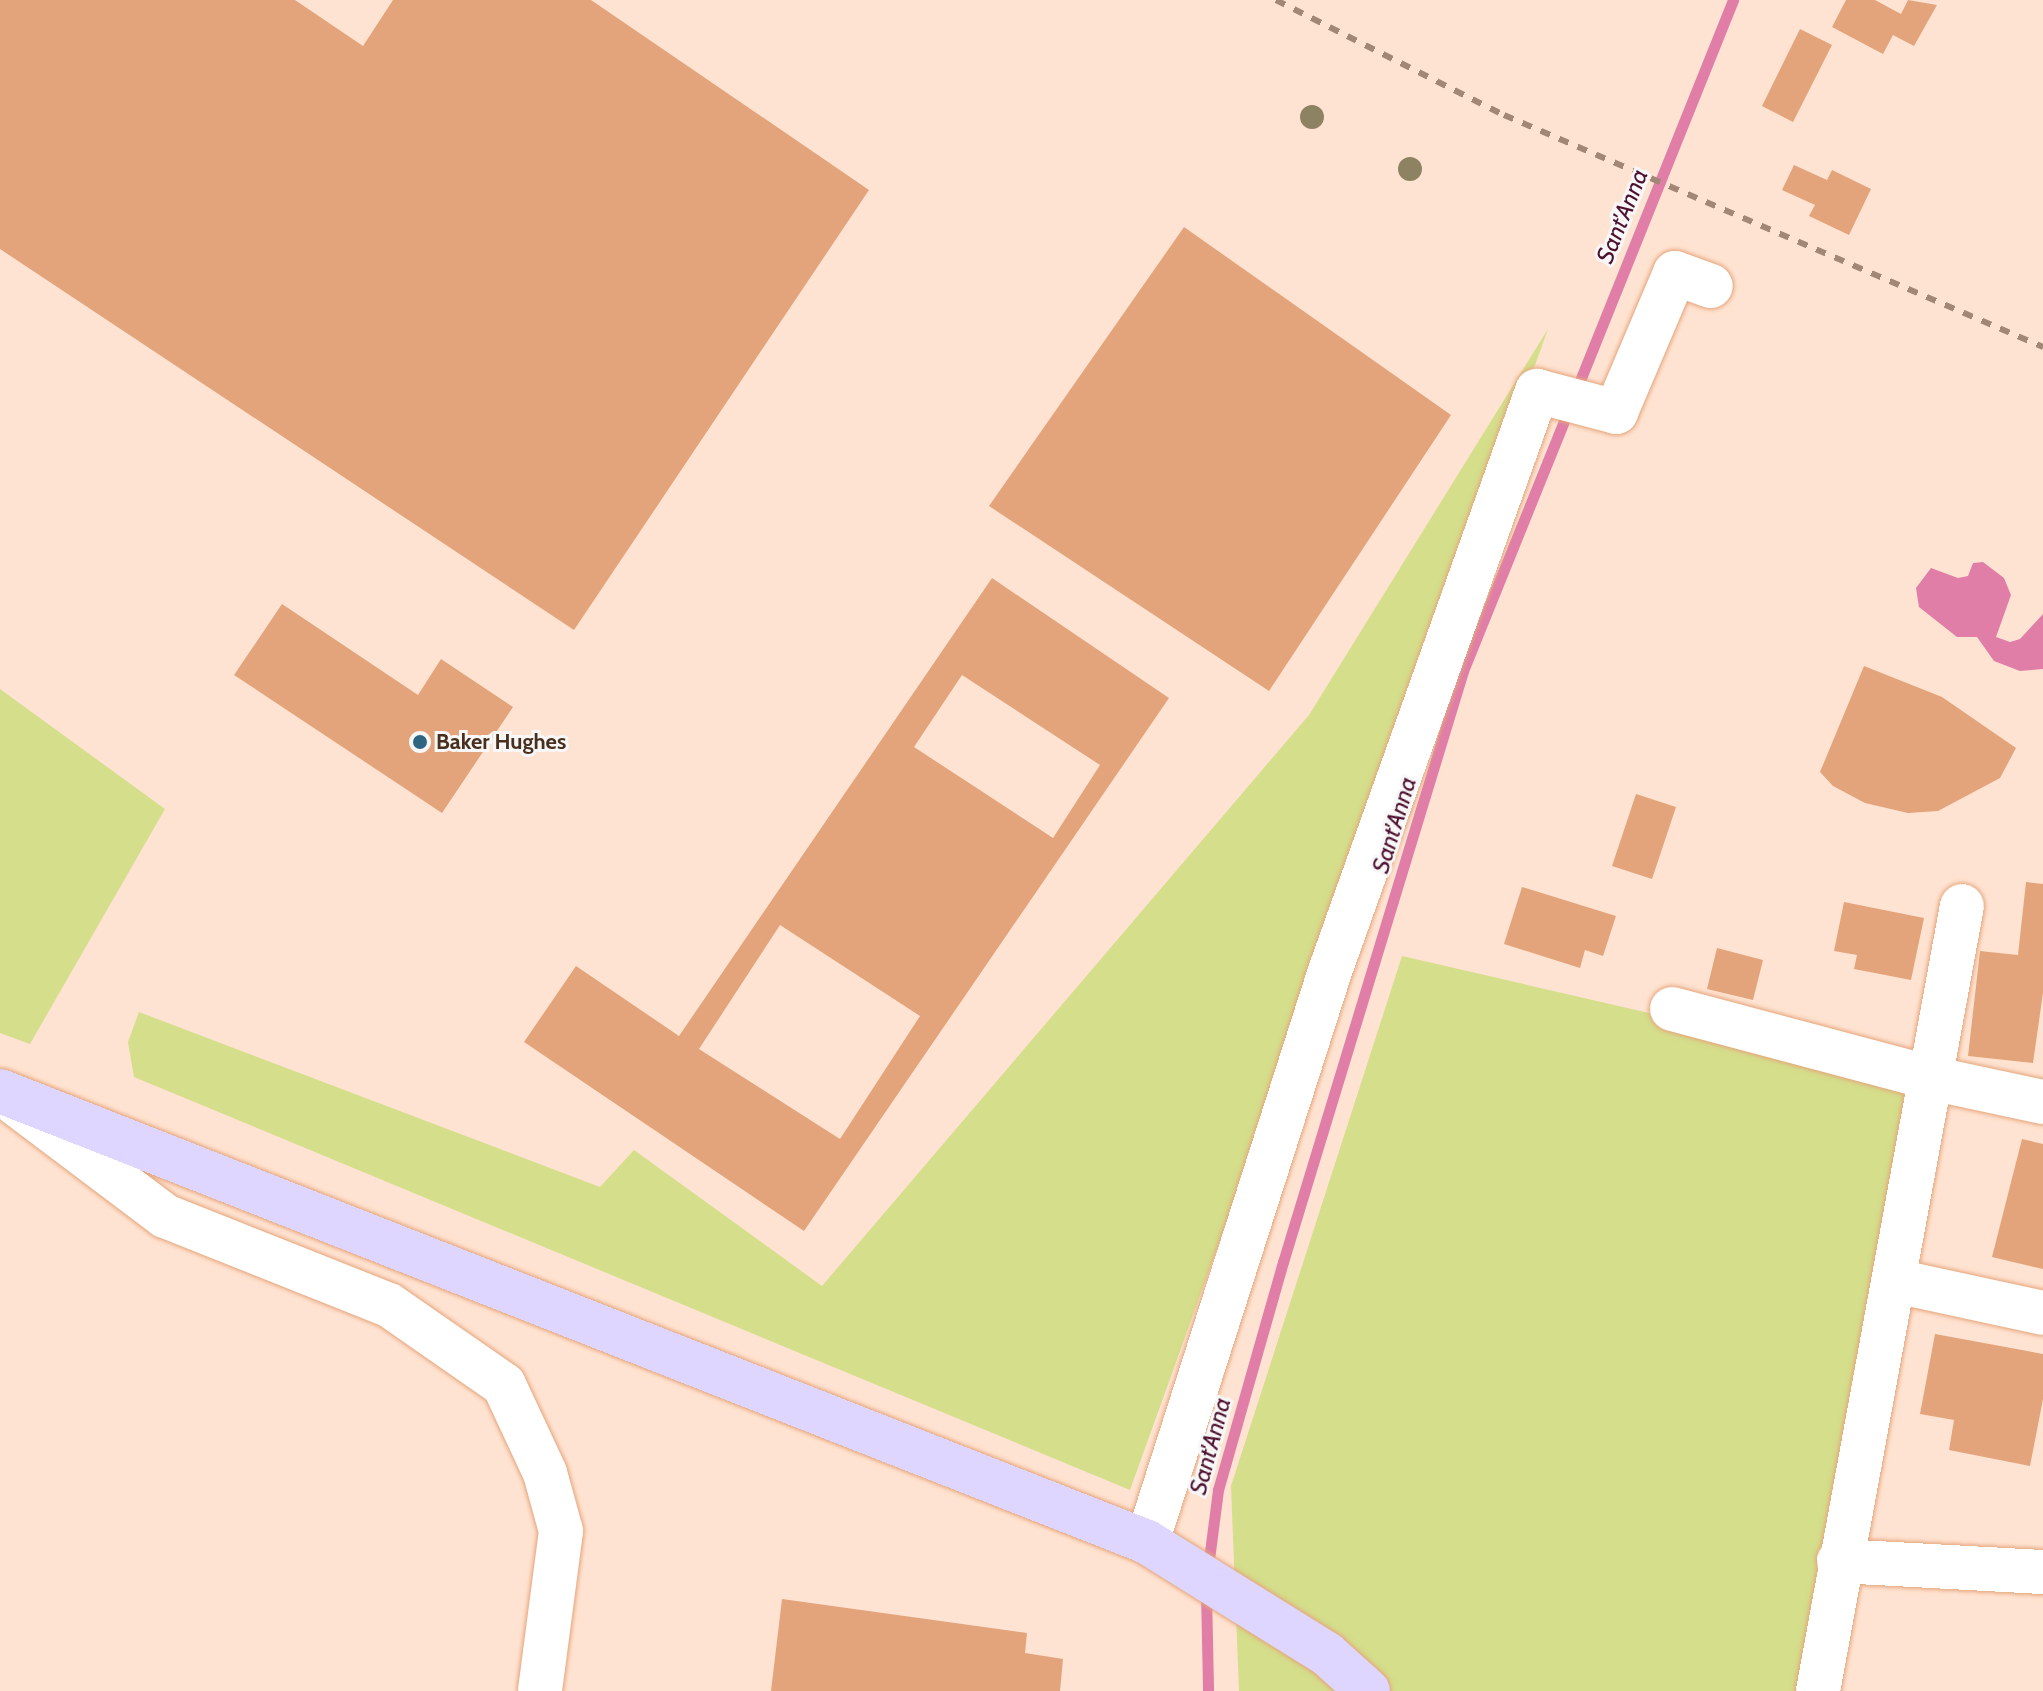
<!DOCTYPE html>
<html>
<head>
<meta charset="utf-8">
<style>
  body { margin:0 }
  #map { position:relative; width:2043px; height:1691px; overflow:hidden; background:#ffe3d2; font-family:Cabin,sans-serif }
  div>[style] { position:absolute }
  .green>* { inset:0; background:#d4de8b }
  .water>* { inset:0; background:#e07ea8 }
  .stream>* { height:11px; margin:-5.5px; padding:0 5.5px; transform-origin:5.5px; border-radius:5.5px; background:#e07ea8 }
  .building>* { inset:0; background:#e4a47b }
  .roads { filter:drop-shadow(0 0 2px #e5a57b) drop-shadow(0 0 2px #e5a57b) }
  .minor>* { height:44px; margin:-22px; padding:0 22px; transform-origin:22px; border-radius:22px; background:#fff }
  .major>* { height:44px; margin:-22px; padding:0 22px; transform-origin:22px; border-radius:22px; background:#ded6fe }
  .rail>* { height:6px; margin-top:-3px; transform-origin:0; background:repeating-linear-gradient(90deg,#a28776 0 10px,transparent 0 20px) }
  .trees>* { width:24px; height:24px; margin:-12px; border-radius:50%; background:#8d8261 }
  .dots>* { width:22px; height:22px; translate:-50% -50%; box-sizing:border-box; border:4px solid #f7f7f7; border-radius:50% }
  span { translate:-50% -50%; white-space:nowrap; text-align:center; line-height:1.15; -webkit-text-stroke:6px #f7f7f7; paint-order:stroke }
  .poi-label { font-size:22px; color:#492f1e; font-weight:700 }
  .left { translate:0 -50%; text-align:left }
  .water-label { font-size:24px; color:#4d102e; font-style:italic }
</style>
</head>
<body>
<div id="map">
  <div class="green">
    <div style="clip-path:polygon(1548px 329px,1130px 1490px,134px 1077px,128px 1042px,139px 1012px,600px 1187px,634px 1150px,822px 1286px,1309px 715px)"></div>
    <div style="clip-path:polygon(0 689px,165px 809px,30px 1044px,0 1033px)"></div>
    <div style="clip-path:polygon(1402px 956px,1931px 1078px,1818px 1691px,1239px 1691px,1231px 1486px)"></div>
  </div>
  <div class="water">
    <div style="clip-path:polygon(1983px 562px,2004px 578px,2011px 595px,1996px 637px,2010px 642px,2020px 639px,2043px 614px,2043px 669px,2020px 671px,1994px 661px,1977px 637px,1957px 637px,1919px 607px,1916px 588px,1931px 568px,1958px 578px,1968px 576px,1973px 563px)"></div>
  </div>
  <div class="stream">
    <div style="left:1575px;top:393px;width:424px;rotate:-68.1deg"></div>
    <div style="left:1208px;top:1567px;width:78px;rotate:-82.6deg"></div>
    <div style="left:1218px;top:1490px;width:237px;rotate:-74.1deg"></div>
    <div style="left:1283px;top:1262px;width:618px;rotate:-73.06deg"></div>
    <div style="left:1463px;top:671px;width:283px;rotate:-68deg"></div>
    <div style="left:1206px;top:1592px;width:99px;rotate:88.8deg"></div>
  </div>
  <div class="building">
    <div style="clip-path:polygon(0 0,295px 0,363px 46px,393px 0,591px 0,869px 190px,574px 630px,0 249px)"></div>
    <div style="clip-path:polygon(1846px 0,1875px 0,1901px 14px,1908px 0,1937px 5px,1914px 46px,1893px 35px,1883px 54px,1832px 27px)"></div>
    <div style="clip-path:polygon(1800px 29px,1832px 45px,1793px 122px,1762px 106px)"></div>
    <div style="clip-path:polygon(1794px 165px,1827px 180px,1832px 170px,1871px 189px,1849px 235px,1809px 216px,1815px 205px,1782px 190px)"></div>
    <div style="clip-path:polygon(1184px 227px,1451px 415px,1269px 691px,989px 506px)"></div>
    <div style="clip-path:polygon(evenodd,992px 578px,1169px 698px,804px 1231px,524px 1042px,576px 966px,679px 1036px,992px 578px,962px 675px,1100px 765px,1053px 838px,914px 747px,962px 675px,992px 578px,780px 925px,920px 1016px,840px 1139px,699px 1049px,780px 925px)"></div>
    <div style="clip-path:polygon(282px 604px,418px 695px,441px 659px,513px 707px,442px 813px,234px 675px)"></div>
    <div style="clip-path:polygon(1864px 666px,1942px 697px,2016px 748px,2000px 778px,1938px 811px,1908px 813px,1865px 803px,1833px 786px,1820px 772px)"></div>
    <div style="clip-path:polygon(1636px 794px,1676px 807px,1652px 879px,1612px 866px)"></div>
    <div style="clip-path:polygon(2026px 882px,2043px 884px,2043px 993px,2033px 1063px,1968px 1056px,1980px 951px,2018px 955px)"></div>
    <div style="clip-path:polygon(1522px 887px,1616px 916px,1603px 956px,1585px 950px,1580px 968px,1504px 944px)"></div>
    <div style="clip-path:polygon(1844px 902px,1924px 918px,1911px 980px,1854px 969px,1857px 955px,1834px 951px)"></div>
    <div style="clip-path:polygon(1717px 948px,1763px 960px,1753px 1000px,1707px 989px)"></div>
    <div style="clip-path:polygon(2022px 1139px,2043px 1144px,2043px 1269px,1992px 1257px)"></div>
    <div style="clip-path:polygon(1935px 1334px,2043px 1354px,2043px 1399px,2030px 1466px,1949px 1450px,1954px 1420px,1920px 1414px)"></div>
    <div style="clip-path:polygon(782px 1599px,1027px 1633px,1025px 1653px,1063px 1659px,1060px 1691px,771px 1691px)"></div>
  </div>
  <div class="roads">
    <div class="minor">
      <div style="left:1672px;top:1009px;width:268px;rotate:14.9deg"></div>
      <div style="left:1931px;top:1078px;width:115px;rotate:12.1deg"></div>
      <div style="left:15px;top:1103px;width:188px;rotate:37deg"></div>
      <div style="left:165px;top:1216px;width:241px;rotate:21.7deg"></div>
      <div style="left:389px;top:1305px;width:140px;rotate:34.8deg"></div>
      <div style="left:504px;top:1385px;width:97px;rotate:65deg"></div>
      <div style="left:545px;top:1473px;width:60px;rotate:74.6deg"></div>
      <div style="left:561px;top:1531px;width:161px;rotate:97.5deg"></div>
      <div style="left:1895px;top:1281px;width:151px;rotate:12.2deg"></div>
      <div style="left:1147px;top:1542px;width:600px;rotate:-72.23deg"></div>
      <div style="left:1330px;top:971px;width:616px;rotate:-70.36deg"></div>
      <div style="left:1537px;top:391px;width:82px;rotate:14.9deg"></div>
      <div style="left:1616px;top:412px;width:151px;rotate:-67deg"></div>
      <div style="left:1675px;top:273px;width:38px;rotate:20deg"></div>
      <div style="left:1839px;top:1561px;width:204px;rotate:3.1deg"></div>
      <div style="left:1818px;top:1691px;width:798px;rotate:-79.61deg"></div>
    </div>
    <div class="major">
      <div style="left:0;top:1091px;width:1232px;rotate:21.46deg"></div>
      <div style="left:1147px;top:1542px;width:212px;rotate:31.9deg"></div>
      <div style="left:1327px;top:1654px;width:55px;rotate:42.1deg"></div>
    </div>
  </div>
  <div class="rail">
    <div style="left:1276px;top:0;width:255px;rotate:26.8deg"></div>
    <div style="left:1504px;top:115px;width:587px;rotate:23.29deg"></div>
  </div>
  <div class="trees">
    <div style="left:1312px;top:117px"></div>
    <div style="left:1410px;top:169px"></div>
  </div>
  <div class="dots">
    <div style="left:420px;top:742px;background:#306581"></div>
  </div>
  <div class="poi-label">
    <span class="left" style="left:436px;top:742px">Baker Hughes</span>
  </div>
  <div class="water-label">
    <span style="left:1622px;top:216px;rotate:-68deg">Sant'Anna</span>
    <span style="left:1394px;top:825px;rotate:-73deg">Sant'Anna</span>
    <span style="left:1210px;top:1446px;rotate:-75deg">Sant'Anna</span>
  </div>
</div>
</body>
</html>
